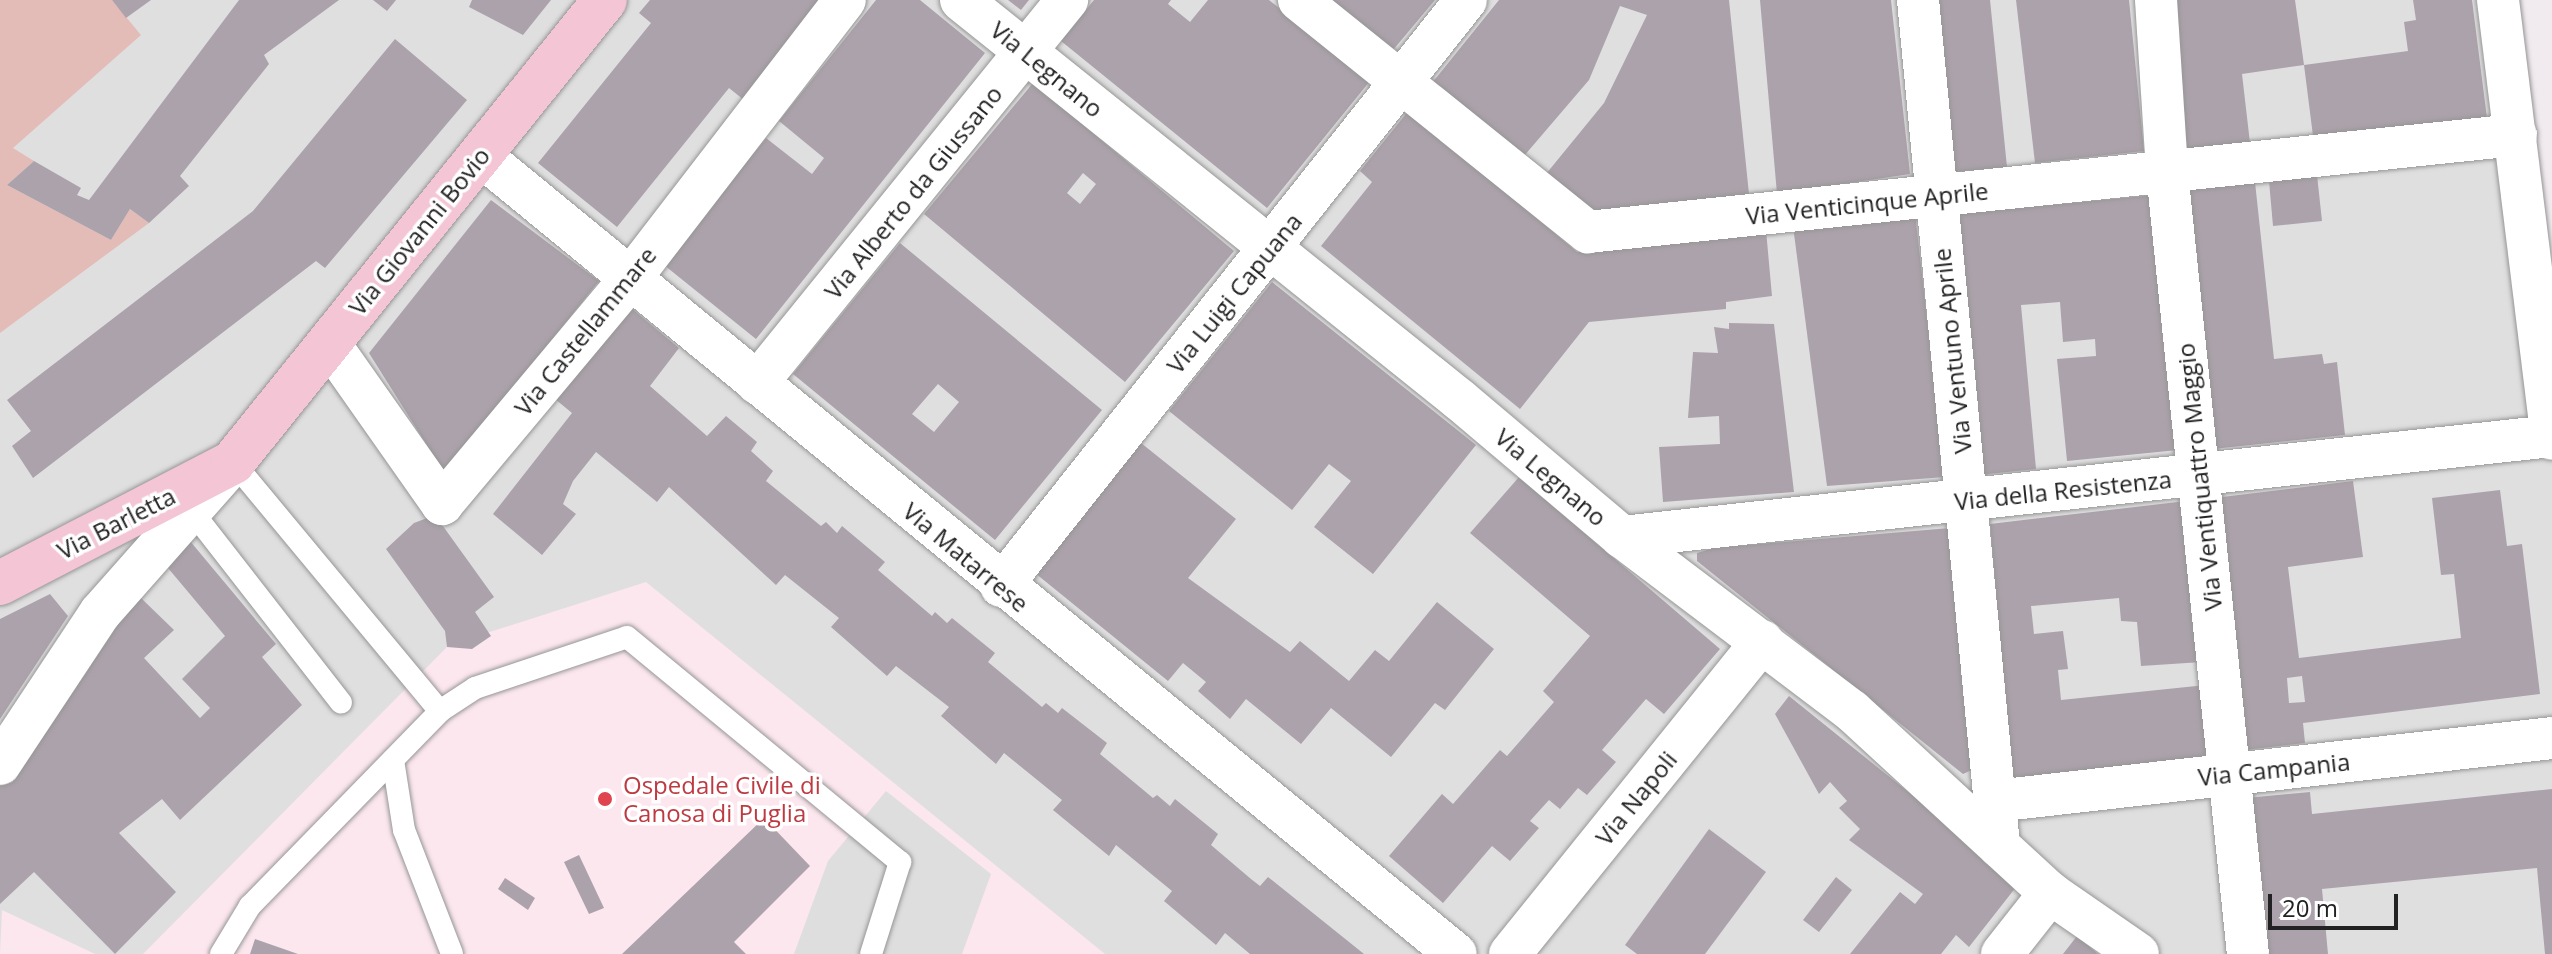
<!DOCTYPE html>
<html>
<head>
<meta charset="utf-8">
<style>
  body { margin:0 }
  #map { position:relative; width:2552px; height:954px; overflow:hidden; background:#f1eaef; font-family:"Open Sans",sans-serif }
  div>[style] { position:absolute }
  .residential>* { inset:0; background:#dfdfe0 }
  .education>* { inset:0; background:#fce7ef }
  .grass>* { inset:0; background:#e4bcb7 }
  .parking>* { inset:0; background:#dedede }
  .building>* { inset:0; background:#aca2ab }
  .roads { filter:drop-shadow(0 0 2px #969696) drop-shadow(0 0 2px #969696) }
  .service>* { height:22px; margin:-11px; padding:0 11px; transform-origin:11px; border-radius:11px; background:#fff }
  .minor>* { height:42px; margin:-21px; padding:0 21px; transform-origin:21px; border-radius:21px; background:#fff }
  .secondary>* { height:44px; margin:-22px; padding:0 22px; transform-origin:22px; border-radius:22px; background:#f3c5d5 }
  .dots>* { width:22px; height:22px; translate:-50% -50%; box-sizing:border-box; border:4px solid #fff; border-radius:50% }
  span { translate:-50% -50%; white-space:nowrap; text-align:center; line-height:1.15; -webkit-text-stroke:7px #fff; paint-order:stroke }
  .street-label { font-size:24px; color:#222 }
  .health-label { font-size:24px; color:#be3a42 }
  .left { translate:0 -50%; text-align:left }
  .scale { position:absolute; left:2268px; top:894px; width:130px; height:36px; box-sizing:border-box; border:4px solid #222; border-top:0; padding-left:10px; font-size:24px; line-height:28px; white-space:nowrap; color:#222; -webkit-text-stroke:6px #fff; paint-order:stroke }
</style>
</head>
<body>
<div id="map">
  <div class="residential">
    <div style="clip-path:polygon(0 0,2498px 0,2552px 365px,2552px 954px,0 954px,0 749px,11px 732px,0 720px)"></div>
  </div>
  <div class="education">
    <div style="clip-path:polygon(646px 582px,1105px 954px,143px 954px,449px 645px)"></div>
    <div style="clip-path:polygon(2px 910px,95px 954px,0 954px)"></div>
  </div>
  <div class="grass">
    <div style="clip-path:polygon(0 0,112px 0,141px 35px,13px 148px,34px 161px,7px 185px,111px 240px,130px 209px,149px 223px,0 333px)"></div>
  </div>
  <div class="parking">
    <div style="clip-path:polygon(886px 791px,991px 874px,962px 954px,794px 954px,828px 861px)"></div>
  </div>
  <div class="building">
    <div style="clip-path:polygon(112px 0,151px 0,126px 18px)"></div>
    <div style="clip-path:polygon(239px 0,339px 0,264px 55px,269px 64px,180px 176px,189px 186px,149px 223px,130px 209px,111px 240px,7px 185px,34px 161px,81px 188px,77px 195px,89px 200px)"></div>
    <div style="clip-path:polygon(373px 0,396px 0,387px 11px)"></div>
    <div style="clip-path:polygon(472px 0,551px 0,523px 35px,469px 7px)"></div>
    <div style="clip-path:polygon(650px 0,824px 0,744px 100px,729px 88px,617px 227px,538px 163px,651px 23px,639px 13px)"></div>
    <div style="clip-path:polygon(876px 0,920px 0,985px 53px,756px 339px,664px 265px,766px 138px,812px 174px,824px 158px,779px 121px)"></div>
    <div style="clip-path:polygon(1008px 0,1029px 0,1021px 10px)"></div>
    <div style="clip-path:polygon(1094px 0,1171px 0,1168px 4px,1190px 22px,1208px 0,1269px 0,1370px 81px,1267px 208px,1061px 41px)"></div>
    <div style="clip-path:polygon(1332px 0,1435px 0,1393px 50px)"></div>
    <div style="clip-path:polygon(1499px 0,1729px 0,1749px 194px,1594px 214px,1546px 174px,1604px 103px,1647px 15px,1620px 6px,1589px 80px,1524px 156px,1432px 83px)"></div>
    <div style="clip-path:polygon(1760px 0,1891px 0,1910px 174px,1777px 194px)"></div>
    <div style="clip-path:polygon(1929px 0,1990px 0,2007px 167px,1946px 173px)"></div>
    <div style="clip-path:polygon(2016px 0,2129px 0,2144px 151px,2035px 163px)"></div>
    <div style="clip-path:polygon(2168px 0,2295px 0,2304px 65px,2408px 51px,2404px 22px,2416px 20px,2413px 0,2472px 0,2487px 118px,2313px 136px,2304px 65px,2242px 74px,2250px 143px,2184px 149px)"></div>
    <div style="clip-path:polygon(395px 39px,467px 100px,325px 268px,316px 261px,33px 478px,12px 446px,31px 431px,7px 400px,253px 211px)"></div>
    <div style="clip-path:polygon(evenodd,1033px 83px,1234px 251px,1125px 382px,924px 214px,1033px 83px,1083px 173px,1096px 184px,1080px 204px,1067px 193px,1083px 173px)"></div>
    <div style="clip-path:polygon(1409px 110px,1577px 252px,1766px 230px,1772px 296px,1726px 302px,1726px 309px,1589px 322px,1520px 409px,1321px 246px,1372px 182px,1360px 171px)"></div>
    <div style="clip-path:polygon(2317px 175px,2322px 221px,2273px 226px,2269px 181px)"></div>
    <div style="clip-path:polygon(2255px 182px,2274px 359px,2322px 354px,2324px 364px,2337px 362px,2345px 435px,2213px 449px,2185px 189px)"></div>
    <div style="clip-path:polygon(2154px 195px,2178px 450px,2067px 461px,2057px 359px,2096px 356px,2095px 339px,2063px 342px,2060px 302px,2021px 305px,2036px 469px,1979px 475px,1955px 214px)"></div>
    <div style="clip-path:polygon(491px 200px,599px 281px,445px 474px,369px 353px)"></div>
    <div style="clip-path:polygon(1915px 213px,1945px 477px,1827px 486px,1793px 226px)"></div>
    <div style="clip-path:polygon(evenodd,900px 243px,1102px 410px,995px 540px,793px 374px,900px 243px,938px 384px,959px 402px,934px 432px,912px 414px,938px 384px)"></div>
    <div style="clip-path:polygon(1272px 282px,1476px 445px,1373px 574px,1314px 527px,1351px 481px,1329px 464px,1292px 510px,1169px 411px)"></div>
    <div style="clip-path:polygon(630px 307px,679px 348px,650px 386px,707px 436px,726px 416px,757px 442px,751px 451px,773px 471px,766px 481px,821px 526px,826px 522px,837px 533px,842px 526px,885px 562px,878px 570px,932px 616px,935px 612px,947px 623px,952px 618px,995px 653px,988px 662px,1042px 707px,1046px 703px,1058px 713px,1062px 708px,1107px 743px,1100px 754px,1153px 798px,1157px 795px,1170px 806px,1175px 799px,1218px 834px,1211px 845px,1251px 879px,1260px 886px,1268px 877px,1364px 954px,1250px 954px,1225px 933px,1216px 945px,1164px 901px,1172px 891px,1116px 845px,1109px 856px,1053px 810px,1062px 800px,1004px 753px,996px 764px,941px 716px,949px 707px,896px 666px,887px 676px,831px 627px,839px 618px,785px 575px,776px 585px,669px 487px,657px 502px,596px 452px,573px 481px,563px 504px,576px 514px,542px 555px,493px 514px,572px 413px,555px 399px)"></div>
    <div style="clip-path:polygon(1729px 323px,1774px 324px,1794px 492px,1663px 502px,1659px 447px,1720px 444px,1719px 416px,1688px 418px,1693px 352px,1718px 353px,1714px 327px,1729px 329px)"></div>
    <div style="clip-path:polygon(1141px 443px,1236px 519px,1188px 578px,1290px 652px,1300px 641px,1349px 681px,1375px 650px,1389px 661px,1437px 602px,1494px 649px,1445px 710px,1435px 703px,1391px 757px,1331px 708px,1301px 744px,1246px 699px,1230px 719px,1198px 691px,1206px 682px,1183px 663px,1168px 681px,1035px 573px)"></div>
    <div style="clip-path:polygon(1519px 477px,1720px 649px,1664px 714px,1646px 699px,1602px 750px,1616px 762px,1587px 795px,1578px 788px,1560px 809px,1549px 800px,1530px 821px,1539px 828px,1510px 861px,1492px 846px,1443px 903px,1389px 856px,1442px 794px,1453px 804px,1500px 750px,1507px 756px,1554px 702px,1543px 691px,1590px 636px,1470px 533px)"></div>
    <div style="clip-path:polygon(evenodd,2353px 481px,2363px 557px,2288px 567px,2299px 658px,2461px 638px,2454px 574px,2441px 575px,2432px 498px,2500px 490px,2507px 546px,2522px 544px,2540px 694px,2303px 723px,2305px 743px,2245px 750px,2214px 498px,2353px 481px,2302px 676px,2305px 702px,2289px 703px,2287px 678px,2302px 676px)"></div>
    <div style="clip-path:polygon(2186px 501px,2202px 662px,2141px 666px,2137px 622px,2121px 621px,2119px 598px,2031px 606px,2034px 634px,2063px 631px,2068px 669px,2058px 670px,2061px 700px,2206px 685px,2213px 759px,2012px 778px,1990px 524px)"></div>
    <div style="clip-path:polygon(435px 515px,494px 597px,475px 612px,491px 636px,472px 649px,447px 647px,445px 631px,386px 549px,414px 523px)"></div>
    <div style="clip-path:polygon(1950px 528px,1976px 768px,1963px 774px,1697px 561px,1697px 553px,1713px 548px)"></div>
    <div style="clip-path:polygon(190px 541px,276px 644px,262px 657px,302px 705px,180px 820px,162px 799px,119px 833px,176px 892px,115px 954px,34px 872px,0 904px,0 785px,114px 626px,141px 598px,174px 630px,144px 658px,200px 718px,210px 708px,182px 679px,225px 636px,168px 568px)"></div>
    <div style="clip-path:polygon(50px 594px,68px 616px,0 719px,0 619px)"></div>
    <div style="clip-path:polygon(1789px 696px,2020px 882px,1969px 947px,1956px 935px,1941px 954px,1850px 954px,1900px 892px,1915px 904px,1923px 894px,1849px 840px,1860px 829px,1839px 808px,1847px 801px,1830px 782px,1819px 794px,1775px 714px)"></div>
    <div style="clip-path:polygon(2552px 789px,2552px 954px,2545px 954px,2537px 868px,2322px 889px,2328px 954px,2263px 954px,2246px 798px,2310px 792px,2312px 814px)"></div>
    <div style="clip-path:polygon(764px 818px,810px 866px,734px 942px,746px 954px,622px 954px)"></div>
    <div style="clip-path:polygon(1709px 829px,1766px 872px,1705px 954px,1637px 954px,1625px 945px)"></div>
    <div style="clip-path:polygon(579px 855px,604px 908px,589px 914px,564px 862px)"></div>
    <div style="clip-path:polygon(1836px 877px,1852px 890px,1819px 932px,1803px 920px)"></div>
    <div style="clip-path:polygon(505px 878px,535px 898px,528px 910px,498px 889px)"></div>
    <div style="clip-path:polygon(2077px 936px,2098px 954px,2063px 954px)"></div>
    <div style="clip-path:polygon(255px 939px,298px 954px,250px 954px)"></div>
  </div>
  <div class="roads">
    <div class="service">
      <div style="left:233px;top:462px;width:324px;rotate:50.3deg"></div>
      <div style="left:191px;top:510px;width:244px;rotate:52.1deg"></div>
      <div style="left:393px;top:760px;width:71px;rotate:81.1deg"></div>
      <div style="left:404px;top:830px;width:133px;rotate:68.8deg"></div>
      <div style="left:221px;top:954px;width:56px;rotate:-58.9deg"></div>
      <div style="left:250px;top:906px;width:272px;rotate:-45.7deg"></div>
      <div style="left:440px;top:711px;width:42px;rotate:-33.3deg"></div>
      <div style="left:475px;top:688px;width:160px;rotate:-18.5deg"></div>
      <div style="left:627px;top:637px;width:354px;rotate:39.5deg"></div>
      <div style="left:900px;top:862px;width:96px;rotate:107.5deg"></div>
    </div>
    <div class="minor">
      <div style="left:961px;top:0;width:640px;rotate:38.72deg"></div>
      <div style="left:1460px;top:400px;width:212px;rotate:40.2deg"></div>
      <div style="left:1622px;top:537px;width:288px;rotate:37.1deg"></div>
      <div style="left:1852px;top:711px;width:269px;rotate:42.6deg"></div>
      <div style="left:2050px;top:893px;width:107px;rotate:34.7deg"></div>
      <div style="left:1299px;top:0;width:371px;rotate:38.8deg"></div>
      <div style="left:1588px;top:232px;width:933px;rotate:-5.97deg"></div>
      <div style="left:1918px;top:0;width:850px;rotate:84.53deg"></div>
      <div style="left:2156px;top:0;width:172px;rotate:86.3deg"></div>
      <div style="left:2167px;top:172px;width:786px;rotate:84.09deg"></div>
      <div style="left:2498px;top:0;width:442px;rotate:83deg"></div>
      <div style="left:480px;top:155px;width:1261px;rotate:39.31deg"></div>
      <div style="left:329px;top:343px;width:197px;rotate:54.9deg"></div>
      <div style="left:442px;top:504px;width:293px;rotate:-50.1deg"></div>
      <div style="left:630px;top:279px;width:352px;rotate:-52.4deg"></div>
      <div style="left:757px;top:383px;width:493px;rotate:-51deg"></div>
      <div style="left:1622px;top:537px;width:935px;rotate:-6.2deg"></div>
      <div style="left:1001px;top:586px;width:748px;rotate:-51.57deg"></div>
      <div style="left:0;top:764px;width:181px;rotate:-56.5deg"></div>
      <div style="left:100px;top:613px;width:198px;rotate:-48.5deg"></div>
      <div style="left:1995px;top:801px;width:561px;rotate:-6.45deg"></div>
      <div style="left:1510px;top:954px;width:402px;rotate:-51.1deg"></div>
      <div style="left:2002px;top:954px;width:78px;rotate:-51.8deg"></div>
    </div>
    <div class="secondary">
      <div style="left:0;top:583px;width:263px;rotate:-27.4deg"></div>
      <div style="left:233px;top:462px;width:593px;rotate:-51.16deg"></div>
    </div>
  </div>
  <div class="dots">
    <div style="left:605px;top:799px;background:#e0444e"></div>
  </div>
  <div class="street-label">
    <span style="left:1047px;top:69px;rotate:39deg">Via Legnano</span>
    <span style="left:913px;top:192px;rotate:-51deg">Via Alberto da Giussano</span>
    <span style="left:1867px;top:203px;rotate:-6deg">Via Venticinque Aprile</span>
    <span style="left:419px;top:231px;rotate:-51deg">Via Giovanni Bovio</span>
    <span style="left:1234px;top:293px;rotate:-51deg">Via Luigi Capuana</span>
    <span style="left:585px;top:331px;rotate:-51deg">Via Castellammare</span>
    <span style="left:1952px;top:351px;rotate:-96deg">Via Ventuno Aprile</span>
    <span style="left:1551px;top:477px;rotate:40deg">Via Legnano</span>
    <span style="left:2199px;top:477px;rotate:-96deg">Via Ventiquattro Maggio</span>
    <span style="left:2063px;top:490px;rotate:-6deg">Via della Resistenza</span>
    <span style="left:116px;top:523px;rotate:-27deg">Via Barletta</span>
    <span style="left:966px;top:557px;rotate:40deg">Via Matarrese</span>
    <span style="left:2274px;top:769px;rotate:-6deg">Via Campania</span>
    <span style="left:1636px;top:798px;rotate:-51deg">Via Napoli</span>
  </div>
  <div class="health-label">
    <span class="left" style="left:623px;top:799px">Ospedale Civile di<br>Canosa di Puglia</span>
  </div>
  <div class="scale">20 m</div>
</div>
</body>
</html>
